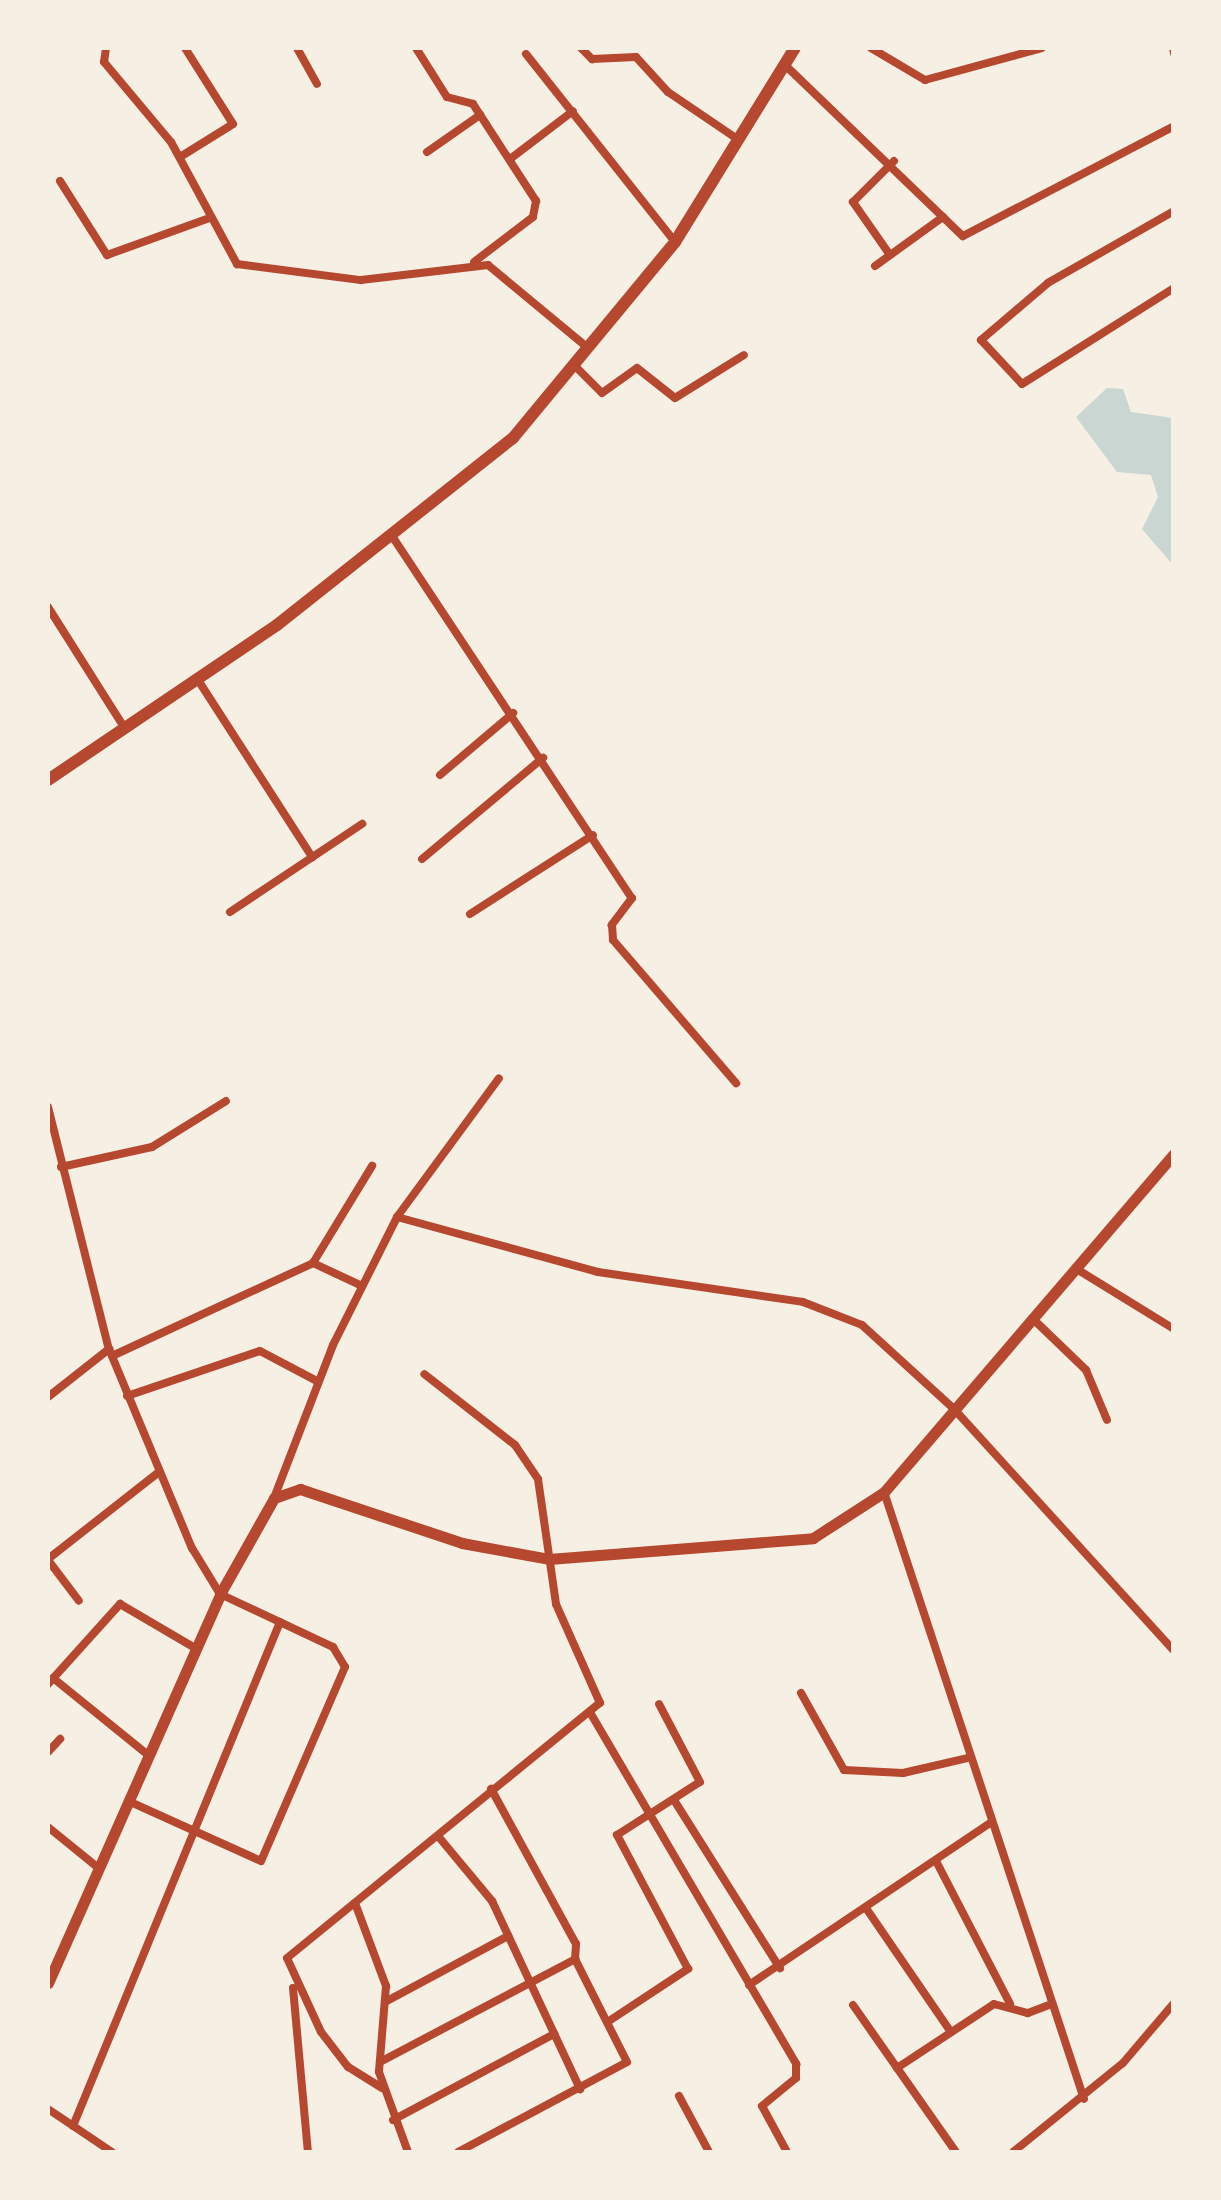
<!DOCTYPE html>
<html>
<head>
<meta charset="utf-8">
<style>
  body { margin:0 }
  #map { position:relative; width:1221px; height:2200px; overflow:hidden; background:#f6efe4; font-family:Raleway,sans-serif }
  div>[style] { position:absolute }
  .water>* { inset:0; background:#c9d6d2 }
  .minor>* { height:8px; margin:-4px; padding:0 4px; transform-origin:4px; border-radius:4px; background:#b5482f }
  .secondary>* { height:11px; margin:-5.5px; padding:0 5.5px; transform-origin:5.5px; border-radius:5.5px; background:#b5482f }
  .trunk>* { height:12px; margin:-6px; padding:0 6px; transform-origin:6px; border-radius:6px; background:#b5482f }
  span { translate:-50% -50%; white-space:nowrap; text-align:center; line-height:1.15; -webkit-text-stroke:8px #f6efe4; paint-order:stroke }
  .frame { position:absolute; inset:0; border:50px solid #f6efe4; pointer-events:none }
</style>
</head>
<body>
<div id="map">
  <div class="water">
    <div style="clip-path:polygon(1107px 388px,1123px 389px,1131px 412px,1173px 418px,1173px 565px,1142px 529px,1158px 497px,1151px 475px,1117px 472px,1076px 417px)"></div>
  </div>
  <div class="minor">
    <div style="left:106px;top:48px;width:14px;rotate:98deg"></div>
    <div style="left:104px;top:62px;width:104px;rotate:50.1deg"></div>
    <div style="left:171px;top:142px;width:139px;rotate:61.6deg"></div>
    <div style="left:237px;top:264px;width:125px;rotate:7.4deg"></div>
    <div style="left:361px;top:280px;width:128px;rotate:-6.7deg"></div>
    <div style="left:488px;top:265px;width:131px;rotate:39.7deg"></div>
    <div style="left:297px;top:48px;width:41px;rotate:60.9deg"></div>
    <div style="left:416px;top:48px;width:58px;rotate:57.7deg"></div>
    <div style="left:447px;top:97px;width:27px;rotate:15deg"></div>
    <div style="left:473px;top:104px;width:116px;rotate:57deg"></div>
    <div style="left:536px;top:201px;width:16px;rotate:101deg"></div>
    <div style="left:533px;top:217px;width:74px;rotate:142.7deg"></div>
    <div style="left:581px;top:48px;width:16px;rotate:45deg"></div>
    <div style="left:592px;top:59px;width:44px;rotate:-2.6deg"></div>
    <div style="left:636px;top:57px;width:47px;rotate:47.6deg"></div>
    <div style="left:668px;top:92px;width:86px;rotate:34.1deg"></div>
    <div style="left:871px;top:48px;width:63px;rotate:30.7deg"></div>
    <div style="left:925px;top:80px;width:121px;rotate:-15.3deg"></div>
    <div style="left:1173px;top:48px;width:5px;rotate:79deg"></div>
    <div style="left:526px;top:54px;width:240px;rotate:51.6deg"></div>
    <div style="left:785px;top:65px;width:247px;rotate:43.9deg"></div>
    <div style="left:963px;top:236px;width:238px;rotate:-27.5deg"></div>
    <div style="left:427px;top:152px;width:65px;rotate:-34.9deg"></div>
    <div style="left:180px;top:157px;width:62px;rotate:-31.9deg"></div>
    <div style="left:233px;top:124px;width:90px;rotate:-122.3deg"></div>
    <div style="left:510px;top:159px;width:79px;rotate:-37.3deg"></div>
    <div style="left:60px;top:181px;width:88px;rotate:57.6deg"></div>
    <div style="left:107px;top:255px;width:109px;rotate:-19.9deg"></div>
    <div style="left:1174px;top:211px;width:145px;rotate:150.3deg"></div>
    <div style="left:1048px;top:283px;width:88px;rotate:139.6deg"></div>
    <div style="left:981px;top:340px;width:60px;rotate:47deg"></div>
    <div style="left:1022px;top:384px;width:180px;rotate:-32.3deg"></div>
    <div style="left:890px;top:255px;width:65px;rotate:-124.9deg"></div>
    <div style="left:853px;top:202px;width:58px;rotate:-45deg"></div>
    <div style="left:875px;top:266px;width:84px;rotate:-35.8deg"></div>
    <div style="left:577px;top:368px;width:35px;rotate:45deg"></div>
    <div style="left:602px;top:393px;width:43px;rotate:-35.5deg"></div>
    <div style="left:637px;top:368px;width:48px;rotate:38.3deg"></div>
    <div style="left:675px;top:398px;width:81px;rotate:-31.9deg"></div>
    <div style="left:394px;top:539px;width:431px;rotate:56.5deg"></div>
    <div style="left:632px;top:898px;width:34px;rotate:127deg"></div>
    <div style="left:612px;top:925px;width:15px;rotate:86deg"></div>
    <div style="left:613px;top:940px;width:189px;rotate:49.3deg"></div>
    <div style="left:48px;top:607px;width:144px;rotate:57.7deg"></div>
    <div style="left:198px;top:680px;width:211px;rotate:57.2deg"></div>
    <div style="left:440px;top:775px;width:96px;rotate:-40.3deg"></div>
    <div style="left:422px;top:859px;width:158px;rotate:-39.9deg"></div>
    <div style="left:230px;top:912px;width:159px;rotate:-33.7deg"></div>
    <div style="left:470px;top:914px;width:146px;rotate:-32.7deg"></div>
    <div style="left:48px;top:1107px;width:250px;rotate:75.9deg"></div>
    <div style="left:109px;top:1349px;width:216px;rotate:67.4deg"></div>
    <div style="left:192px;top:1548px;width:54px;rotate:58.7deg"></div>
    <div style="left:220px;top:1594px;width:125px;rotate:25.1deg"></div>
    <div style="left:333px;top:1647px;width:23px;rotate:59deg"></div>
    <div style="left:345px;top:1667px;width:211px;rotate:113.4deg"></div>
    <div style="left:261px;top:1861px;width:146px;rotate:-155.7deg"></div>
    <div style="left:61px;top:1167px;width:93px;rotate:-12.4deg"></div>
    <div style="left:152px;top:1147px;width:87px;rotate:-31.9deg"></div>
    <div style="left:397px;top:1217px;width:208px;rotate:15.3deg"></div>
    <div style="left:598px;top:1272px;width:207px;rotate:8.3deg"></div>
    <div style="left:803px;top:1302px;width:63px;rotate:21.3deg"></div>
    <div style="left:862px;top:1325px;width:125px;rotate:42.4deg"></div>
    <div style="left:954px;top:1409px;width:327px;rotate:47.7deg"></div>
    <div style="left:313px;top:1263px;width:114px;rotate:-58.7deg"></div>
    <div style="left:1075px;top:1268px;width:116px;rotate:31.6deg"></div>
    <div style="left:1032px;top:1318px;width:75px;rotate:43.9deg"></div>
    <div style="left:1086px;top:1370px;width:54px;rotate:67.2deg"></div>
    <div style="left:112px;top:1356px;width:221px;rotate:-24.8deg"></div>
    <div style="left:313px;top:1263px;width:54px;rotate:25.1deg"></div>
    <div style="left:127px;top:1396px;width:140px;rotate:-18.7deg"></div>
    <div style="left:260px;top:1351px;width:64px;rotate:27.8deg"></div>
    <div style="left:48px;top:1397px;width:78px;rotate:-38.2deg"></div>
    <div style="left:884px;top:1492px;width:639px;rotate:71.76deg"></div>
    <div style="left:274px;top:1498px;width:164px;rotate:-68.9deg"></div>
    <div style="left:333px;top:1345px;width:143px;rotate:-63.4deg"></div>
    <div style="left:397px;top:1217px;width:172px;rotate:-53.7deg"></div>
    <div style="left:48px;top:1559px;width:141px;rotate:-38.1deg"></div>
    <div style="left:48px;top:1560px;width:51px;rotate:52.9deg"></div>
    <div style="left:53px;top:1678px;width:121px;rotate:39deg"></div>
    <div style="left:48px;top:1684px;width:108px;rotate:-48deg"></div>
    <div style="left:120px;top:1604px;width:87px;rotate:30.4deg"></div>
    <div style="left:801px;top:1693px;width:88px;rotate:60.8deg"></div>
    <div style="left:844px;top:1770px;width:59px;rotate:2.9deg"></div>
    <div style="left:903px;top:1773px;width:67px;rotate:-13deg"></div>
    <div style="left:591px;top:1714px;width:406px;rotate:59.6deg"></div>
    <div style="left:796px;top:2064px;width:14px;rotate:90deg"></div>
    <div style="left:796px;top:2078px;width:44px;rotate:140.5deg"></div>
    <div style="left:762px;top:2106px;width:52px;rotate:61.5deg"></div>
    <div style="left:48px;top:1752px;width:18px;rotate:-47deg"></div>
    <div style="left:674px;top:1800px;width:199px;rotate:57.8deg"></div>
    <div style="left:48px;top:1827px;width:62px;rotate:39.1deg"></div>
    <div style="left:438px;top:1836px;width:85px;rotate:50.3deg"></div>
    <div style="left:492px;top:1901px;width:208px;rotate:64.9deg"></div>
    <div style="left:936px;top:1861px;width:161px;rotate:62.6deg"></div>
    <div style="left:355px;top:1903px;width:89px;rotate:69.5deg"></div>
    <div style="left:386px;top:1986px;width:86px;rotate:94.7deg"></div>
    <div style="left:379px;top:2072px;width:85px;rotate:70.1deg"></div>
    <div style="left:868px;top:1911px;width:147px;rotate:55.6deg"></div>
    <div style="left:749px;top:1985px;width:290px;rotate:-33.9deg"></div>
    <div style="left:293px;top:1988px;width:165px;rotate:84.8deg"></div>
    <div style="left:385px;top:2002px;width:140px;rotate:-28.2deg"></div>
    <div style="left:853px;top:2005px;width:179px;rotate:55deg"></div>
    <div style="left:609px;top:2021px;width:95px;rotate:-33.4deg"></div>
    <div style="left:688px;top:1969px;width:152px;rotate:-117.9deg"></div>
    <div style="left:617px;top:1835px;width:98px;rotate:-32.6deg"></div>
    <div style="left:700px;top:1782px;width:88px;rotate:-117.7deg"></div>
    <div style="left:380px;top:2062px;width:221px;rotate:-27.8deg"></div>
    <div style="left:575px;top:1959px;width:15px;rotate:-86deg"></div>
    <div style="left:576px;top:1944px;width:177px;rotate:-118.7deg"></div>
    <div style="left:897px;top:2068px;width:116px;rotate:-33.4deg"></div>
    <div style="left:994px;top:2004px;width:35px;rotate:15deg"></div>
    <div style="left:1028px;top:2013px;width:26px;rotate:-21deg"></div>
    <div style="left:382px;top:2088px;width:40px;rotate:-148deg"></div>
    <div style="left:348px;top:2067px;width:44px;rotate:-127.6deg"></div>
    <div style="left:321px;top:2032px;width:81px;rotate:-114.7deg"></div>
    <div style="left:287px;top:1958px;width:404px;rotate:-39.2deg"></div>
    <div style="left:600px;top:1703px;width:108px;rotate:-114deg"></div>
    <div style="left:556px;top:1604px;width:126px;rotate:-98.2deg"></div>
    <div style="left:538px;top:1479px;width:41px;rotate:-124.1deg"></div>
    <div style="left:515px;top:1445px;width:115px;rotate:-142deg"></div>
    <div style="left:679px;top:2096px;width:64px;rotate:61.8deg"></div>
    <div style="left:48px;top:2109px;width:77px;rotate:33.9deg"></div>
    <div style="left:393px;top:2120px;width:183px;rotate:-28.1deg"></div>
    <div style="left:73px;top:2126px;width:545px;rotate:-67.67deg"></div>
    <div style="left:458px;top:2152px;width:191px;rotate:-28deg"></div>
    <div style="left:627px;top:2062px;width:115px;rotate:-116.8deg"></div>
    <div style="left:1013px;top:2152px;width:141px;rotate:-39deg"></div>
    <div style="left:1123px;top:2063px;width:79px;rotate:-49.6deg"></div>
  </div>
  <div class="secondary">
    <div style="left:48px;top:1983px;width:425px;rotate:-66.1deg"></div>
    <div style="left:220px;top:1594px;width:110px;rotate:-60.6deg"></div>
    <div style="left:274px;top:1498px;width:28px;rotate:-19deg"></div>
    <div style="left:300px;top:1489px;width:171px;rotate:18.4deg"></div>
    <div style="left:462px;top:1543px;width:88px;rotate:10.4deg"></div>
    <div style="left:549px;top:1559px;width:265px;rotate:-4.5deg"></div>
    <div style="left:813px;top:1538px;width:85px;rotate:-32.9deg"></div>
    <div style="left:884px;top:1492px;width:445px;rotate:-49.4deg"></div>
  </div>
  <div class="trunk">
    <div style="left:48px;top:780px;width:277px;rotate:-34.1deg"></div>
    <div style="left:277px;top:625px;width:301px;rotate:-38.4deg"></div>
    <div style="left:513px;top:438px;width:254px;rotate:-50.4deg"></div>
    <div style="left:675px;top:242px;width:228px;rotate:-58.3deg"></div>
  </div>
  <div class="frame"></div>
</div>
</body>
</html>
